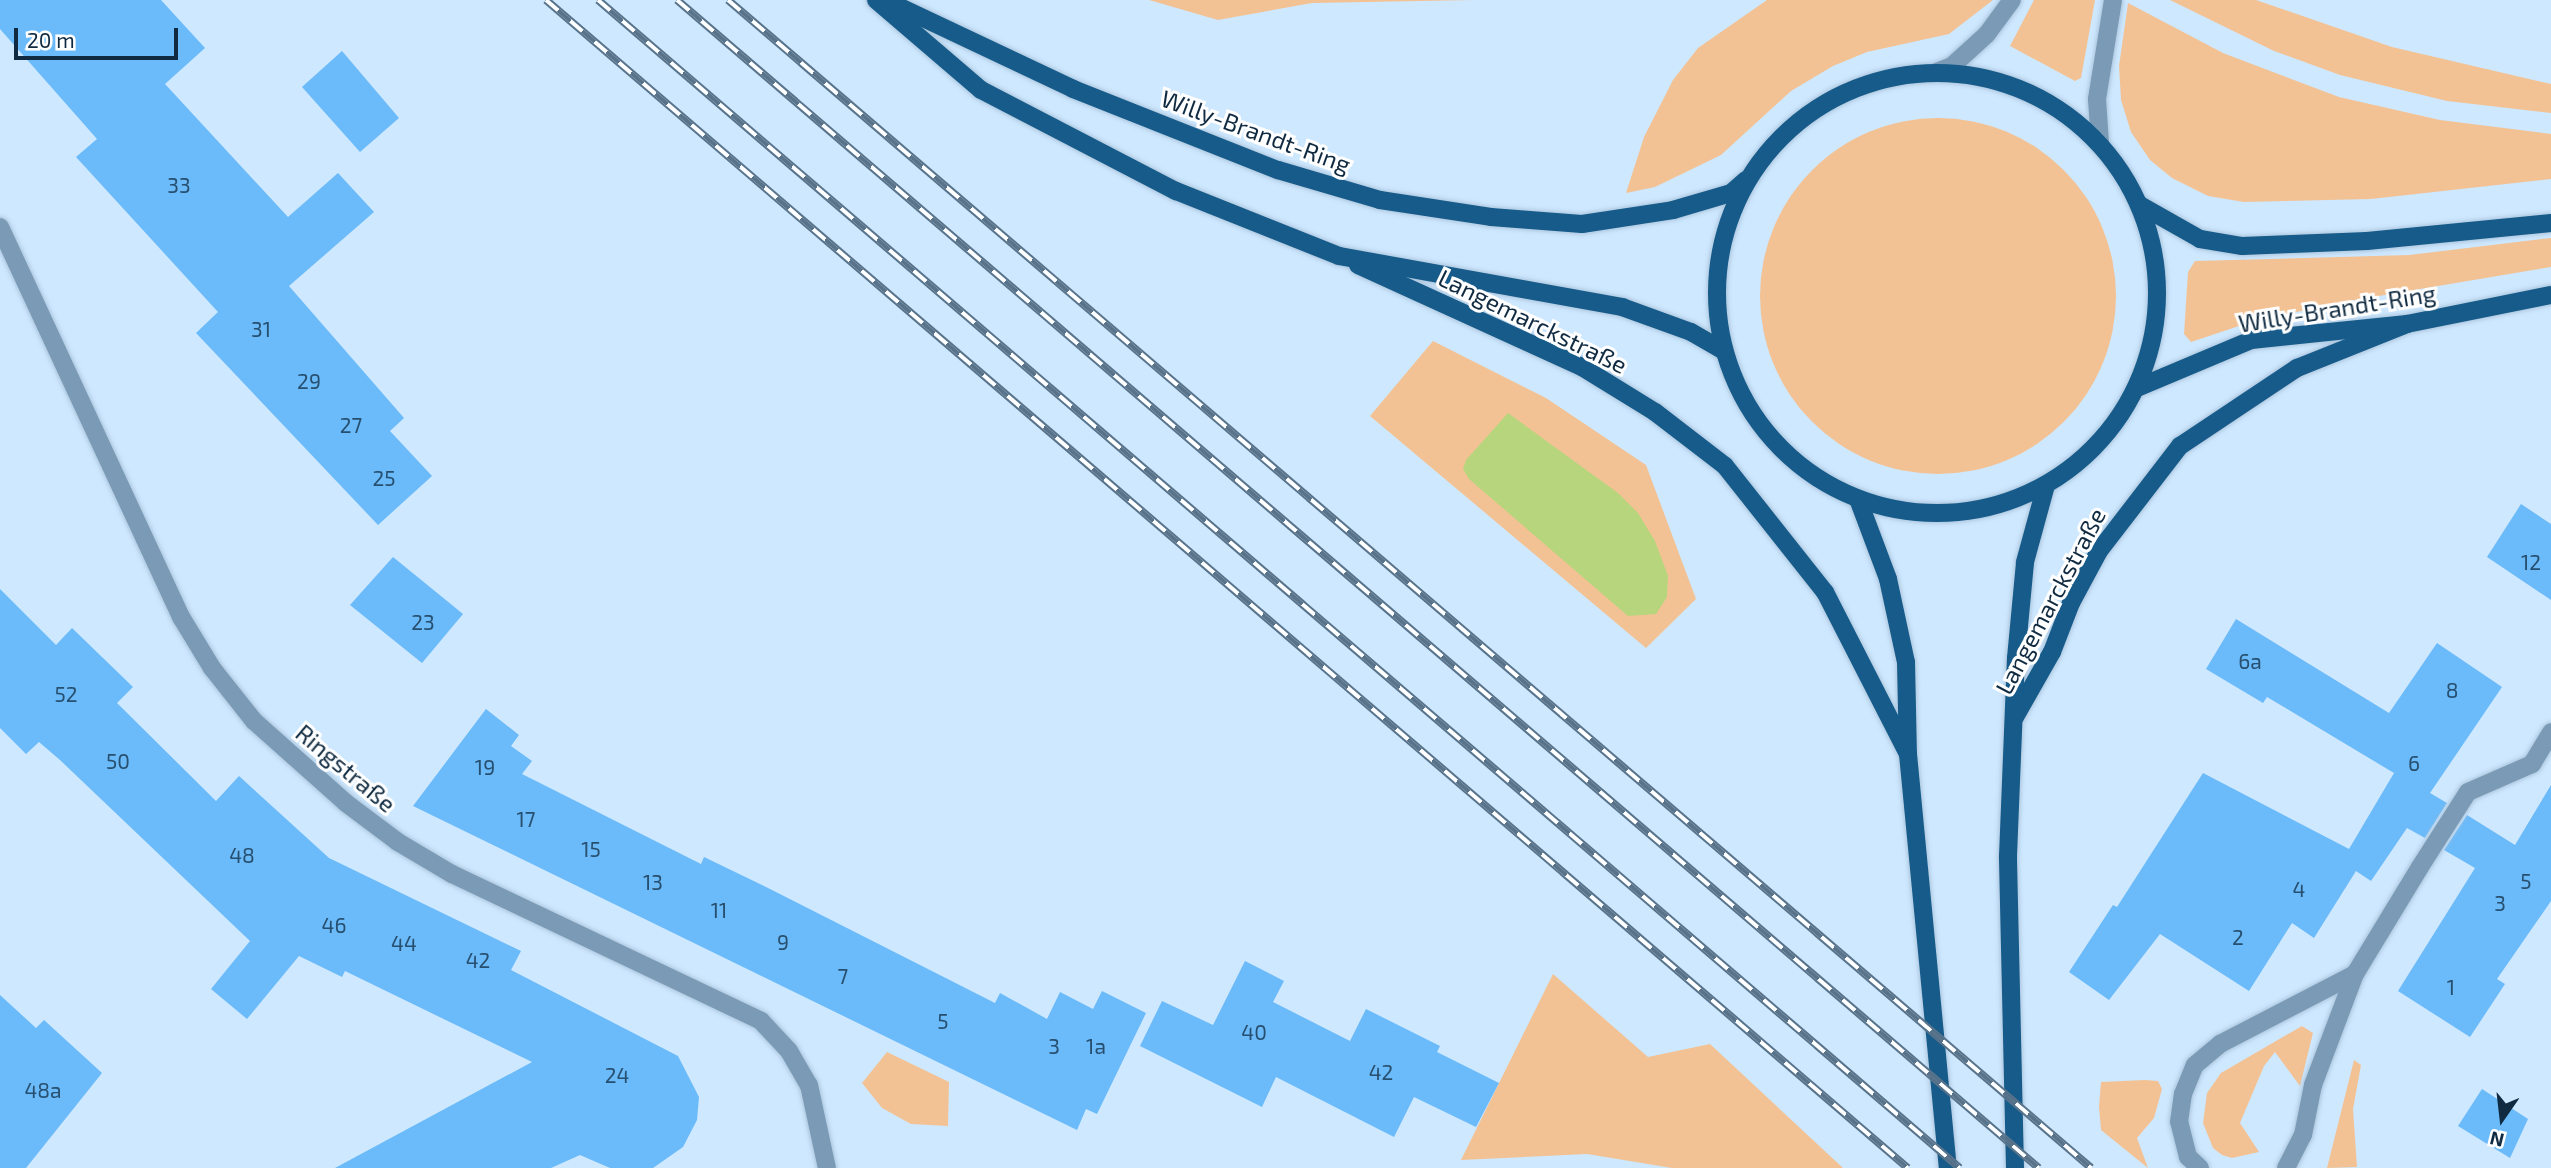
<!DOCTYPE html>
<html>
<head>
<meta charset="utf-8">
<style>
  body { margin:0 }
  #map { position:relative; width:2551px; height:1168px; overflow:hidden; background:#cee8ff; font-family:"Exo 2",sans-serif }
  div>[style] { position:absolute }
  .green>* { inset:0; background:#f3c294 }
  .round { border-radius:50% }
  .water>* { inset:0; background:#b7d57d }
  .building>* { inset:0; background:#6bbaf9 }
  .roads { filter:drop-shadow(0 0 2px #acc6dd) drop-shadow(0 0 2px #acc6dd) }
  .minor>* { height:18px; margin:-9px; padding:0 9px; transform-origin:9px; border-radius:9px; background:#7a9ab5 }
  .major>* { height:18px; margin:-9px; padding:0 9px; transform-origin:9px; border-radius:9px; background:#165b8a }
  .major>.ring { margin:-9px; padding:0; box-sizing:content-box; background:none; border:18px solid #165b8a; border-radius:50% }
  .rail>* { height:8px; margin-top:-4px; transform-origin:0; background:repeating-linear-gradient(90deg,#fff 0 16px,#59738a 0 32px); box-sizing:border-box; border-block:2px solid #59738a }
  span { translate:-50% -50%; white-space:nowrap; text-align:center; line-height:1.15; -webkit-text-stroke:6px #fff; paint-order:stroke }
  .number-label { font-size:21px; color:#274f6f }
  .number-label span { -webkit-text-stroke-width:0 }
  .street-label { font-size:24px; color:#102b41 }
  .north { position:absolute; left:2467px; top:1084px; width:70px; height:70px; -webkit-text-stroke:5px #fff; paint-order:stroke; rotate:194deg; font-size:19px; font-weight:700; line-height:28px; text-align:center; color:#102b41 }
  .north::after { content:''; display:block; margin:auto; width:24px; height:32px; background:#102b41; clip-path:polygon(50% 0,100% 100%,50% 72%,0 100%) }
  .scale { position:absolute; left:14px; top:28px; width:164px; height:32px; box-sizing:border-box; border:4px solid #102b41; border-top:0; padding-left:9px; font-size:21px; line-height:24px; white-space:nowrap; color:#102b41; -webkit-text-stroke:5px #fff; paint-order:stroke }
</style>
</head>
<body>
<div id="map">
  <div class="green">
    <div style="clip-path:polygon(1149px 0,1473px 0,1312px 3px,1218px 20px)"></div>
    <div style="clip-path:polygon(1767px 0,1993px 0,1949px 34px,1867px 52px,1833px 66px,1791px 91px,1721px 155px,1655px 187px,1626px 193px,1644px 137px,1673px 80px,1698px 48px)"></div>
    <div style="clip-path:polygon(2034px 0,2095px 0,2081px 78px,2075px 81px,2010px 46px)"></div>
    <div style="clip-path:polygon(2170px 0,2256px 0,2392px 47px,2551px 84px,2551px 113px,2447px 101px,2340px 75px,2274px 51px)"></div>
    <div style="clip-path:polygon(2128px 3px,2223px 53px,2339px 97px,2440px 120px,2551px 134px,2551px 179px,2371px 199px,2244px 202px,2208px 196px,2172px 178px,2150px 160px,2131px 132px,2121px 100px,2119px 66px)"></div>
    <div class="round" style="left:1760px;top:118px;width:356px;height:356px"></div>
    <div style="clip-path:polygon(2551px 238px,2551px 267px,2349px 301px,2254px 321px,2191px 342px,2184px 334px,2188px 272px,2195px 261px,2409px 255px)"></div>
    <div style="clip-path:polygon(1433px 341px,1546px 398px,1646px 465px,1696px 599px,1646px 648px,1370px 416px)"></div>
    <div style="clip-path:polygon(1553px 974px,1648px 1057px,1710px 1044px,1843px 1168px,1672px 1168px,1587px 1154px,1461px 1160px)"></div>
    <div style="clip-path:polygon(2302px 1026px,2313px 1033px,2300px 1086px,2275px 1052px,2264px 1066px,2240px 1123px,2259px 1152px,2232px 1158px,2222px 1155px,2213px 1148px,2203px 1123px,2207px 1093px,2221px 1073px)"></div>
    <div style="clip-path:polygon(887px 1052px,949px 1082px,948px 1126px,911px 1124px,882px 1108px,862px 1083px)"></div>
    <div style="clip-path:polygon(2354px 1060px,2361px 1065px,2353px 1109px,2357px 1167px,2327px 1168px)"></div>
    <div style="clip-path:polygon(2145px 1080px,2158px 1081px,2162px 1089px,2154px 1118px,2137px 1138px,2148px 1168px,2101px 1130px,2099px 1107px,2101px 1082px)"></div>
  </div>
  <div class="water">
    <div style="clip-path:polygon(1508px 413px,1618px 493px,1638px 513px,1655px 541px,1668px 576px,1667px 597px,1656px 614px,1628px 616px,1469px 479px,1463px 469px,1466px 460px)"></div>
  </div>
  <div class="building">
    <div style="clip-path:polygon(0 0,161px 0,205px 48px,165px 84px,288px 217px,338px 173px,374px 212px,289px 286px,404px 418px,390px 431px,432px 476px,378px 525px,196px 333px,218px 312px,76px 157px,97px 139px,0 29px)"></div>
    <div style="clip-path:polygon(342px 51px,399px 118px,360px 152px,302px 87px)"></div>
    <div style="clip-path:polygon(2521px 504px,2551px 524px,2551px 600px,2487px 557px)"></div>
    <div style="clip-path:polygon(393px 557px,463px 614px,422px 663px,350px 605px)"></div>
    <div style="clip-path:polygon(0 589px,56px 645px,72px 628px,133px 687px,117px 703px,216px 801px,239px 776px,329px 858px,521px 951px,511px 970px,678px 1056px,699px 1097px,697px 1120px,683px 1147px,653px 1168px,610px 1168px,580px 1155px,551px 1168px,335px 1168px,532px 1062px,345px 971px,342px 977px,299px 956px,247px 1019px,211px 989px,250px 941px,60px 760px,39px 742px,26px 754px,0 728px)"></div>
    <div style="clip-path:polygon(2236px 619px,2389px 713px,2437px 643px,2502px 687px,2430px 793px,2447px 803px,2425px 838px,2407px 828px,2371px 881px,2356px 871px,2314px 938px,2292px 923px,2249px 991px,2160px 934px,2109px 1000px,2069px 972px,2113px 905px,2117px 907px,2203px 773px,2349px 849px,2394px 773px,2267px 697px,2263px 703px,2206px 669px)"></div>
    <div style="clip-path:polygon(486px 709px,519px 735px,511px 746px,532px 761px,522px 774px,701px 864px,704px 857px,770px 889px,995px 1003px,1000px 993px,1047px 1019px,1060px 992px,1093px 1009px,1102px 991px,1146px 1013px,1097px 1114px,1086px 1109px,1077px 1130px,413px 806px)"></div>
    <div style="clip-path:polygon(2551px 785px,2551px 901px,2497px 979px,2505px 984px,2470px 1037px,2398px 991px,2475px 868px,2444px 850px,2467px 815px,2515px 845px)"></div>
    <div style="clip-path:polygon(1245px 961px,1284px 981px,1273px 1002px,1350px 1041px,1366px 1009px,1440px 1046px,1437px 1052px,1499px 1083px,1476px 1127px,1414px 1097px,1394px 1137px,1276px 1077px,1262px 1107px,1140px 1046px,1162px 1001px,1213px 1025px)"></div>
    <div style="clip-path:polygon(0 995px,36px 1028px,44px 1020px,102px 1073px,26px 1168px,0 1168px)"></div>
    <div style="clip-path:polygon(2482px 1089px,2528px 1119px,2510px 1158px,2458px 1126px)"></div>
  </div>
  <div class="roads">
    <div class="minor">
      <div style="left:1934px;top:73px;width:19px;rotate:-21deg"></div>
      <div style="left:1952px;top:66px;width:47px;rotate:-42.4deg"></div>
      <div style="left:1987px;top:34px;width:42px;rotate:-53.7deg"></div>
      <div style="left:2100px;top:143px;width:44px;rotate:-93.9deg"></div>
      <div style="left:2097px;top:99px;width:100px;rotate:-80.8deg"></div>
      <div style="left:0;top:227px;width:430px;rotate:65.1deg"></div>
      <div style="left:181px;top:617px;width:60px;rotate:58.7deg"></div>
      <div style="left:212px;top:668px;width:68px;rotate:51.6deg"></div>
      <div style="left:254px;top:721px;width:123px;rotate:41.7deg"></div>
      <div style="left:346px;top:803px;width:65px;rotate:36.9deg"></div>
      <div style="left:398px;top:842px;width:63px;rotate:30.7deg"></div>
      <div style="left:452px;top:874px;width:342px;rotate:25.4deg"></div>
      <div style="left:761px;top:1021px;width:41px;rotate:47deg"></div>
      <div style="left:789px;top:1051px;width:39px;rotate:60deg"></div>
      <div style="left:809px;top:1085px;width:85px;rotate:77.8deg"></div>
      <div style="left:2200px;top:1168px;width:16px;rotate:-137deg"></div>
      <div style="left:2188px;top:1157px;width:36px;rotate:-104deg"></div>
      <div style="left:2179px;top:1122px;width:28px;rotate:-82deg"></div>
      <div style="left:2183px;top:1094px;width:31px;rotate:-68deg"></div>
      <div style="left:2195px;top:1065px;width:33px;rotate:-40deg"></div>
      <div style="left:2220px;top:1044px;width:152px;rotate:-27.4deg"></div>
      <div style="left:2286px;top:1168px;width:37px;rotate:-63deg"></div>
      <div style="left:2303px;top:1135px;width:51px;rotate:-78.7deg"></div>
      <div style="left:2313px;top:1085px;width:119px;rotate:-69.3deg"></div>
      <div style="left:2355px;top:974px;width:125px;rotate:-58.7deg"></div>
      <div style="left:2420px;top:867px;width:89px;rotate:-57.4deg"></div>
      <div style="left:2468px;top:792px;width:70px;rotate:-23.6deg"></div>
      <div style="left:2532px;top:764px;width:37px;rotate:-59deg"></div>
    </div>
    <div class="major">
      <div style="left:876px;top:0;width:138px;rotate:40.6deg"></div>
      <div style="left:981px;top:90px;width:220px;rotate:27.4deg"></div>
      <div style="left:1176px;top:191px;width:175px;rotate:21.7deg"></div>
      <div style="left:1339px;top:256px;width:288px;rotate:10.2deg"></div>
      <div style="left:1622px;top:307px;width:73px;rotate:19.9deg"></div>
      <div style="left:1691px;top:332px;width:38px;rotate:30deg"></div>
      <div style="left:885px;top:0;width:208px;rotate:25.3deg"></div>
      <div style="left:1073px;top:89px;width:220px;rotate:21.6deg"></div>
      <div style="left:1278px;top:170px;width:106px;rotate:16.4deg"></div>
      <div style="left:1380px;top:200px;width:112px;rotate:8.7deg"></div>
      <div style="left:1491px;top:217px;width:91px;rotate:4.4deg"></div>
      <div style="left:1582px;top:224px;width:92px;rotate:-8.7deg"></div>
      <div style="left:1673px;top:210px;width:60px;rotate:-16.3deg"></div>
      <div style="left:1731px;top:193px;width:20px;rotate:-41deg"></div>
      <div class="ring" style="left:1717px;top:73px;width:422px;height:422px"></div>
      <div style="left:2140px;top:205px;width:69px;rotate:29.5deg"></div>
      <div style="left:2200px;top:239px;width:43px;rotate:9.5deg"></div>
      <div style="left:2242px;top:246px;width:125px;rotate:-2.3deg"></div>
      <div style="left:2367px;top:241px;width:185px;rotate:-5.6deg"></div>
      <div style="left:1358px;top:265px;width:246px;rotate:24.5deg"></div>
      <div style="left:1582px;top:367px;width:86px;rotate:31.7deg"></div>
      <div style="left:1655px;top:412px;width:88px;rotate:37.6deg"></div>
      <div style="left:1725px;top:466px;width:161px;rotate:51.6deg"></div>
      <div style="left:1825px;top:592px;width:182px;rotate:62.9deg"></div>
      <div style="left:2137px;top:388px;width:124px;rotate:-22.8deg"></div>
      <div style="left:2251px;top:340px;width:157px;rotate:-5.9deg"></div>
      <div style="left:2407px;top:324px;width:147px;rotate:-11.4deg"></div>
      <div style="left:1858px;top:499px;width:85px;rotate:69.4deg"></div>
      <div style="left:1888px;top:579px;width:85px;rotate:77.8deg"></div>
      <div style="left:1906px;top:662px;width:92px;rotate:88.8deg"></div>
      <div style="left:1908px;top:754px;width:416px;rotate:84.5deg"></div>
      <div style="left:2015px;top:717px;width:75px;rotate:-60.4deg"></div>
      <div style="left:2052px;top:652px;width:53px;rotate:-68.8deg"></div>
      <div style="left:2071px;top:603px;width:59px;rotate:-61.7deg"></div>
      <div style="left:2099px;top:551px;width:133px;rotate:-52.4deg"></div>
      <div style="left:2180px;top:446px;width:141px;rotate:-33.7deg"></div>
      <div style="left:2297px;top:368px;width:118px;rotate:-21.8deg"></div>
      <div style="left:2015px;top:1168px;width:312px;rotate:-91.3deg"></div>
      <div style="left:2008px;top:856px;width:198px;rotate:-87.7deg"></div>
      <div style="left:2016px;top:658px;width:96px;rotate:-84.6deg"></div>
      <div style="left:2025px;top:562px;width:80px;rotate:-74.7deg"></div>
    </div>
  </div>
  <div class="rail">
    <div style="left:546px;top:0;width:1794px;rotate:40.62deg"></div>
    <div style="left:598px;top:0;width:1794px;rotate:40.62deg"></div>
    <div style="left:677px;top:0;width:1794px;rotate:40.62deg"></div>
    <div style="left:728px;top:0;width:1795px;rotate:40.59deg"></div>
  </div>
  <div class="number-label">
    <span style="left:179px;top:185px">33</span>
    <span style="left:261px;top:329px">31</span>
    <span style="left:309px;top:381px">29</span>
    <span style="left:351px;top:425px">27</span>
    <span style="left:384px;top:478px">25</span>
    <span style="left:2531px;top:562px">12</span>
    <span style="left:423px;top:622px">23</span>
    <span style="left:2250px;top:661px">6a</span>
    <span style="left:2452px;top:690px">8</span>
    <span style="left:66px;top:694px">52</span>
    <span style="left:118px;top:761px">50</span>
    <span style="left:2414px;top:763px">6</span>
    <span style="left:485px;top:767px">19</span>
    <span style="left:526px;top:819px">17</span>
    <span style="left:591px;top:849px">15</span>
    <span style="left:242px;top:855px">48</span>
    <span style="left:2526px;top:881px">5</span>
    <span style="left:653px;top:882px">13</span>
    <span style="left:2299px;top:889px">4</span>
    <span style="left:2500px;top:903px">3</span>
    <span style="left:719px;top:910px">11</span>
    <span style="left:334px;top:925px">46</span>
    <span style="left:2238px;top:937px">2</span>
    <span style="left:783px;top:942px">9</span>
    <span style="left:404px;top:943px">44</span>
    <span style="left:478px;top:960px">42</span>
    <span style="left:843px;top:976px">7</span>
    <span style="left:2451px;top:987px">1</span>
    <span style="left:943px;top:1021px">5</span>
    <span style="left:1254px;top:1032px">40</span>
    <span style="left:1054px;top:1046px">3</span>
    <span style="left:1096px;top:1046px">1a</span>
    <span style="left:1381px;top:1072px">42</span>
    <span style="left:617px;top:1075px">24</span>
    <span style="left:43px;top:1090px">48a</span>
  </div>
  <div class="street-label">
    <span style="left:1256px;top:131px;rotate:20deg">Willy-Brandt-Ring</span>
    <span style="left:2337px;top:308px;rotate:-9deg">Willy-Brandt-Ring</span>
    <span style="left:1533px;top:321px;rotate:26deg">Langemarckstraße</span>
    <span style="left:2050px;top:601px;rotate:-62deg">Langemarckstraße</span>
    <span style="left:346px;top:768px;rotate:40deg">Ringstraße</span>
  </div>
  <div class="north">N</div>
  <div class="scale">20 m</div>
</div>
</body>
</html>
